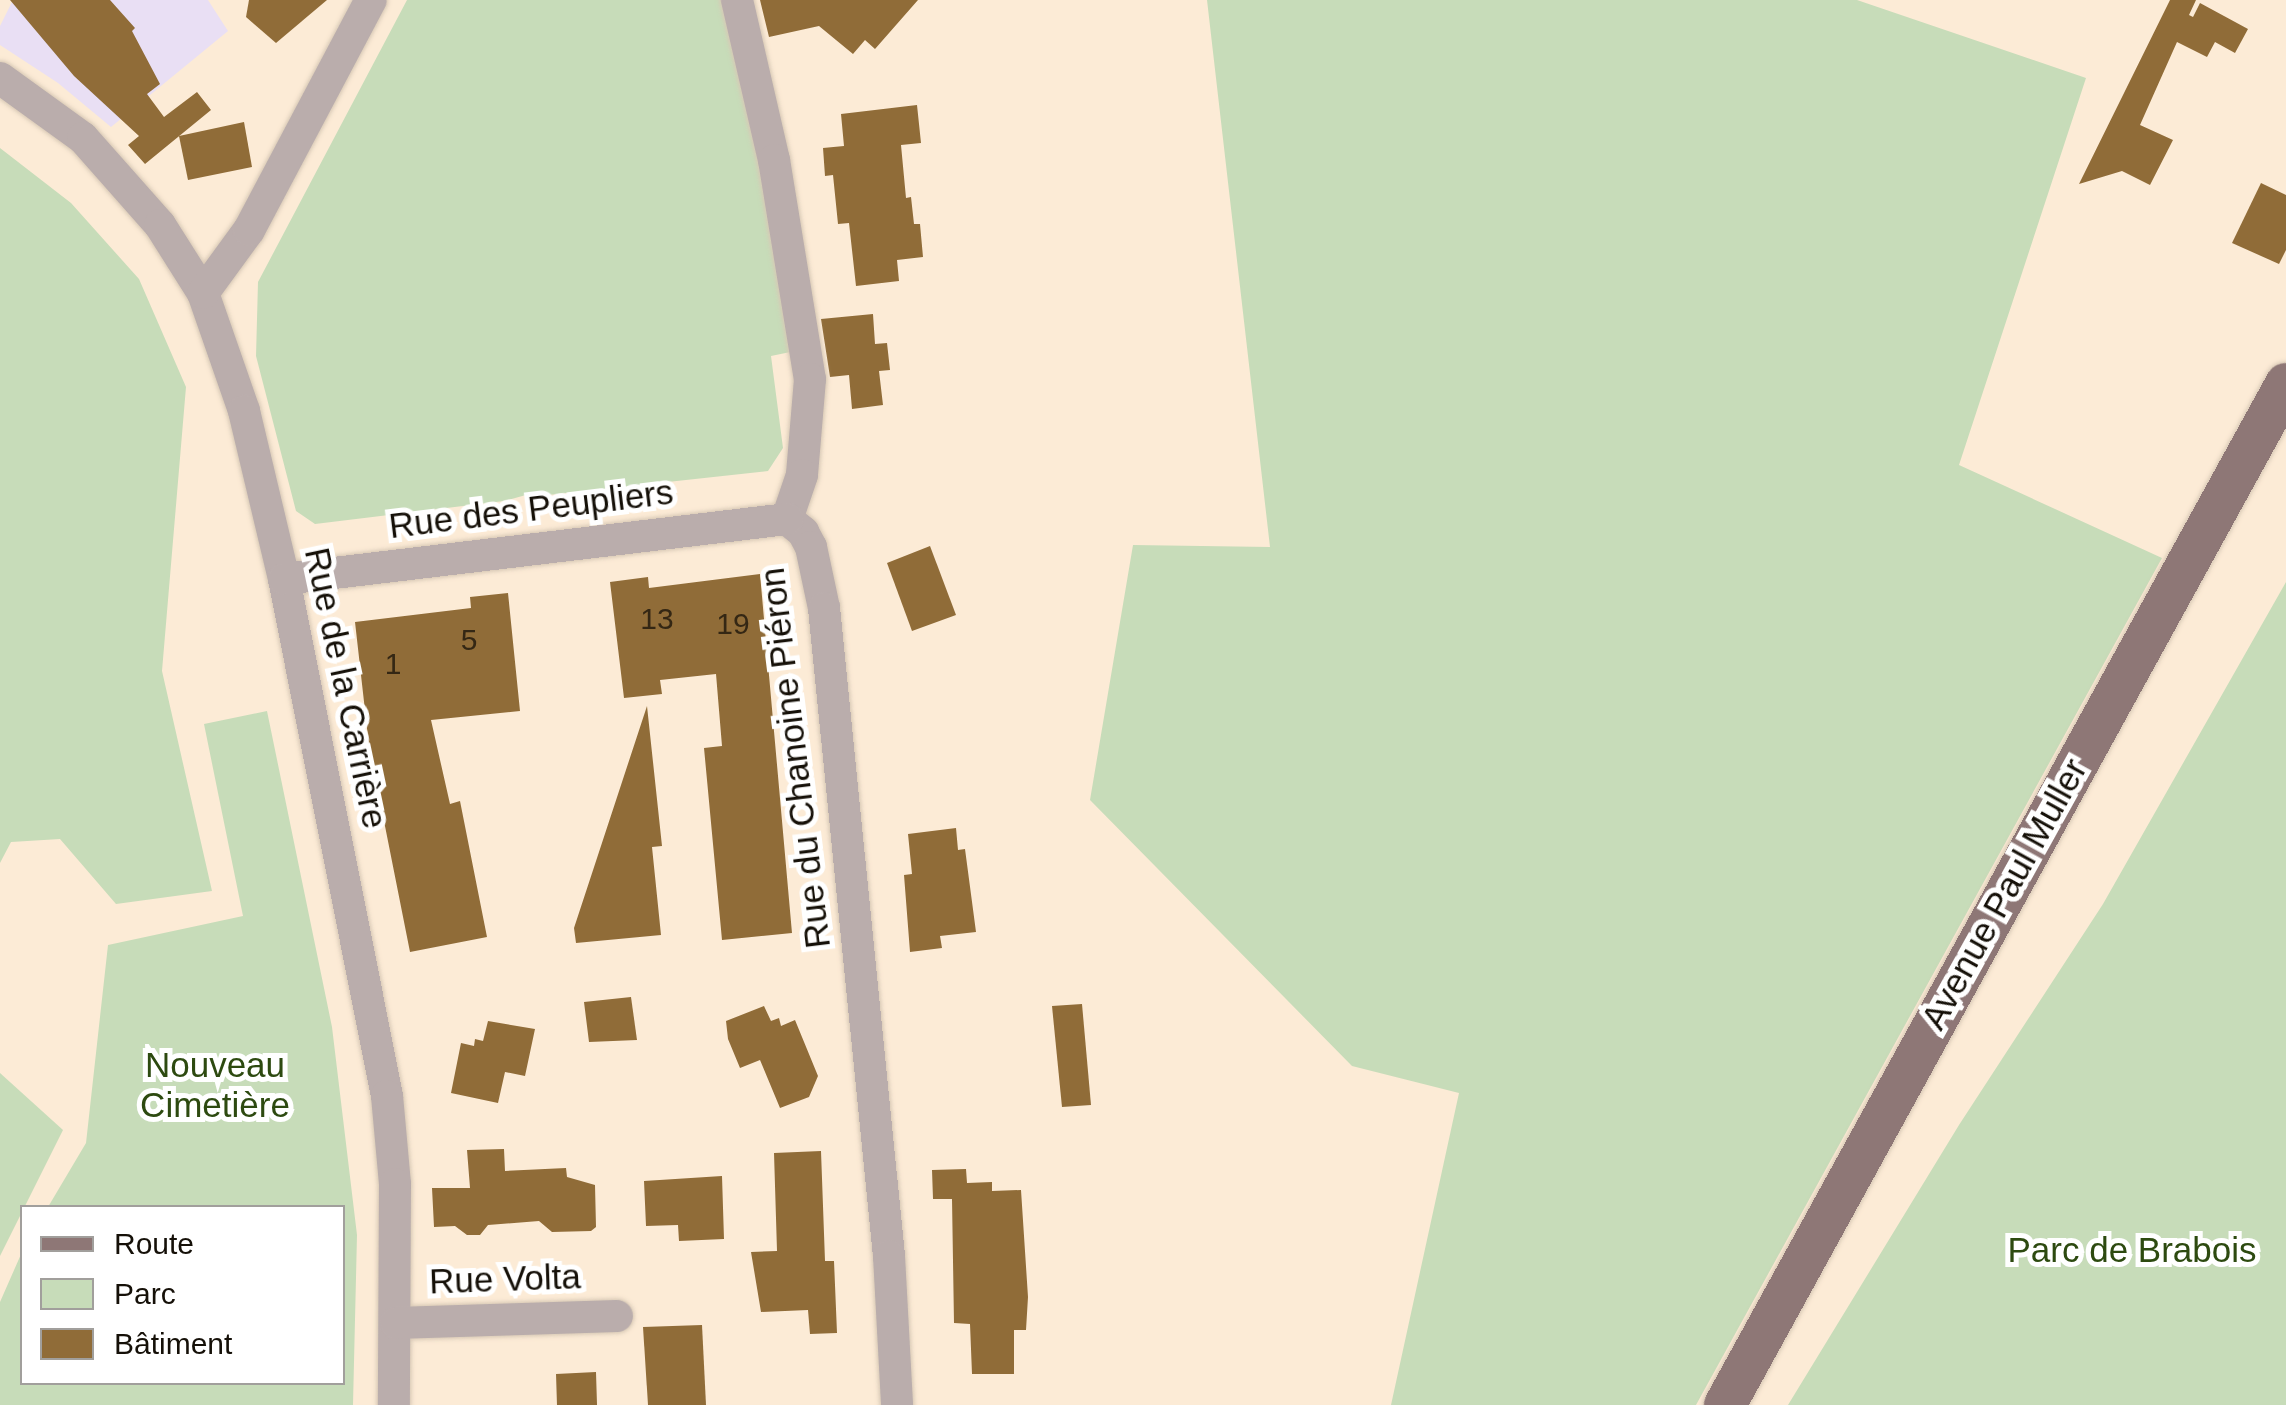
<!DOCTYPE html>
<html>
<head>
<meta charset="utf-8">
<style>
  body { margin:0 }
  #map { position:relative; width:2286px; height:1405px; overflow:hidden; background:#fcebd6; font-family:Helvetica,sans-serif }
  div>[style] { position:absolute }
  .education>* { inset:0; background:#e9dff4 }
  .green>* { inset:0; background:#c7dcb9 }
  .building>* { inset:0; background:#906c38 }
  .roads { filter:drop-shadow(0 0 2px #d7c8b5) drop-shadow(0 0 2px #d7c8b5) }
  .minor>* { height:32px; margin:-16px; padding:0 16px; transform-origin:16px; border-radius:16px; background:#baadac }
  .major>* { height:42px; margin:-21px; padding:0 21px; transform-origin:21px; border-radius:21px; background:#8e7776 }
  span { translate:-50% -50%; white-space:nowrap; text-align:center; line-height:1.15; -webkit-text-stroke:10px #fff; paint-order:stroke }
  .number-label { font-size:30px; color:#342714 }
  .number-label span { -webkit-text-stroke-width:0 }
  .street-label { font-size:35px; color:#151008 }
  .park-label { font-size:35px; color:#2d4a10 }
  .legend { position:absolute; left:20px; top:1205px; width:325px; height:180px; box-sizing:border-box; background:#fff; border:2px solid #a19f9c; margin:0; padding:12px 18px; list-style:none; font-size:30px; color:#151008 }
  .legend li { display:flex; align-items:center; gap:20px; height:50px }
  .legend b { width:50px; border:2px solid #a19f9c }
</style>
</head>
<body>
<div id="map">
  <div class="education">
    <div style="clip-path:polygon(13px 0,208px 0,228px 31px,111px 127px,58px 83px,0 45px,0 26px)"></div>
  </div>
  <div class="green">
    <div style="clip-path:polygon(407px 0,724px 0,800px 350px,771px 356px,783px 448px,768px 471px,539px 496px,533px 493px,504px 501px,315px 524px,296px 511px,256px 356px,258px 282px)"></div>
    <div style="clip-path:polygon(1207px 0,1857px 0,2086px 78px,1959px 465px,2162px 558px,1696px 1405px,1391px 1405px,1459px 1093px,1352px 1066px,1090px 800px,1133px 545px,1270px 547px)"></div>
    <div style="clip-path:polygon(0 148px,71px 203px,139px 279px,186px 387px,162px 671px,212px 891px,116px 904px,60px 839px,11px 842px,0 863px)"></div>
    <div style="clip-path:polygon(2286px 582px,2286px 1405px,1788px 1405px,1959px 1125px,2103px 904px)"></div>
    <div style="clip-path:polygon(267px 711px,332px 1027px,357px 1235px,353px 1405px,0 1405px,0 1302px,22px 1252px,22px 1382px,342px 1382px,342px 1208px,48px 1207px,86px 1143px,108px 945px,243px 916px,204px 724px)"></div>
    <div style="clip-path:polygon(0 1073px,63px 1130px,0 1256px)"></div>
  </div>
  <div class="building">
    <div style="clip-path:polygon(10px 0,110px 0,135px 28px,132px 31px,160px 84px,147px 94px,164px 117px,197px 92px,211px 110px,145px 164px,128px 145px,139px 136px,74px 76px)"></div>
    <div style="clip-path:polygon(249px 0,327px 0,276px 43px,246px 17px)"></div>
    <div style="clip-path:polygon(760px 0,918px 0,875px 49px,865px 40px,853px 54px,819px 26px,769px 37px)"></div>
    <div style="clip-path:polygon(2170px 0,2196px 0,2189px 15px,2193px 17px,2200px 3px,2248px 29px,2235px 53px,2215px 42px,2207px 57px,2177px 42px,2140px 125px,2173px 140px,2150px 185px,2122px 171px,2079px 184px)"></div>
    <div style="clip-path:polygon(917px 105px,921px 143px,901px 145px,906px 198px,911px 197px,914px 224px,920px 224px,923px 257px,897px 260px,899px 281px,856px 286px,849px 223px,838px 224px,833px 175px,825px 176px,823px 148px,844px 146px,841px 114px)"></div>
    <div style="clip-path:polygon(244px 122px,252px 167px,188px 180px,179px 136px)"></div>
    <div style="clip-path:polygon(2261px 183px,2286px 195px,2286px 250px,2279px 264px,2232px 243px)"></div>
    <div style="clip-path:polygon(873px 314px,875px 344px,887px 343px,890px 370px,879px 371px,883px 405px,852px 409px,849px 375px,830px 377px,821px 319px)"></div>
    <div style="clip-path:polygon(930px 546px,956px 615px,912px 631px,887px 563px)"></div>
    <div style="clip-path:polygon(760px 574px,792px 933px,722px 940px,704px 748px,722px 746px,716px 674px,660px 680px,662px 694px,624px 698px,610px 582px,648px 577px,649px 588px)"></div>
    <div style="clip-path:polygon(508px 593px,520px 711px,431px 720px,450px 804px,460px 801px,487px 937px,410px 952px,383px 816px,372px 819px,358px 748px,369px 746px,355px 622px,471px 608px,470px 597px)"></div>
    <div style="clip-path:polygon(647px 706px,662px 846px,652px 847px,661px 935px,576px 943px,574px 928px)"></div>
    <div style="clip-path:polygon(956px 828px,958px 850px,965px 849px,976px 932px,940px 936px,942px 948px,910px 952px,904px 875px,912px 874px,908px 834px)"></div>
    <div style="clip-path:polygon(631px 997px,637px 1040px,589px 1042px,584px 1002px)"></div>
    <div style="clip-path:polygon(1082px 1004px,1091px 1105px,1062px 1107px,1052px 1006px)"></div>
    <div style="clip-path:polygon(764px 1006px,771px 1021px,779px 1018px,781px 1026px,795px 1020px,818px 1076px,809px 1097px,780px 1108px,760px 1060px,740px 1068px,728px 1039px,726px 1021px)"></div>
    <div style="clip-path:polygon(488px 1021px,535px 1029px,525px 1076px,505px 1072px,498px 1103px,451px 1093px,461px 1043px,474px 1046px,475px 1039px,483px 1041px)"></div>
    <div style="clip-path:polygon(504px 1149px,505px 1171px,566px 1168px,567px 1177px,595px 1185px,596px 1227px,591px 1231px,552px 1232px,539px 1221px,488px 1225px,480px 1235px,467px 1235px,455px 1226px,434px 1227px,432px 1188px,470px 1188px,467px 1150px)"></div>
    <div style="clip-path:polygon(821px 1151px,825px 1261px,834px 1261px,837px 1333px,810px 1334px,808px 1310px,761px 1312px,751px 1252px,777px 1251px,774px 1153px)"></div>
    <div style="clip-path:polygon(966px 1169px,967px 1183px,992px 1182px,992px 1191px,1021px 1190px,1028px 1297px,1026px 1330px,1014px 1330px,1014px 1374px,972px 1374px,970px 1324px,954px 1323px,952px 1199px,933px 1199px,932px 1170px)"></div>
    <div style="clip-path:polygon(722px 1176px,724px 1239px,679px 1241px,678px 1225px,646px 1226px,644px 1181px)"></div>
    <div style="clip-path:polygon(702px 1325px,706px 1405px,648px 1405px,643px 1327px)"></div>
    <div style="clip-path:polygon(596px 1372px,597px 1405px,557px 1405px,556px 1374px)"></div>
  </div>
  <div class="roads">
    <div class="minor">
      <div style="left:737px;top:0;width:164px;rotate:77deg"></div>
      <div style="left:774px;top:160px;width:222px;rotate:80.7deg"></div>
      <div style="left:810px;top:379px;width:96px;rotate:94.8deg"></div>
      <div style="left:802px;top:475px;width:46px;rotate:108.8deg"></div>
      <div style="left:0;top:78px;width:102px;rotate:35.9deg"></div>
      <div style="left:83px;top:138px;width:116px;rotate:48.5deg"></div>
      <div style="left:160px;top:225px;width:80px;rotate:57.7deg"></div>
      <div style="left:203px;top:293px;width:125px;rotate:70.8deg"></div>
      <div style="left:244px;top:411px;width:173px;rotate:76.6deg"></div>
      <div style="left:284px;top:579px;width:527px;rotate:78.73deg"></div>
      <div style="left:387px;top:1096px;width:88px;rotate:84.8deg"></div>
      <div style="left:395px;top:1184px;width:221px;rotate:90.3deg"></div>
      <div style="left:203px;top:293px;width:78px;rotate:-53.9deg"></div>
      <div style="left:249px;top:230px;width:260px;rotate:-62.1deg"></div>
      <div style="left:787px;top:519px;width:21px;rotate:39deg"></div>
      <div style="left:803px;top:532px;width:17px;rotate:62deg"></div>
      <div style="left:811px;top:547px;width:62px;rotate:78deg"></div>
      <div style="left:824px;top:608px;width:651px;rotate:84.27deg"></div>
      <div style="left:889px;top:1256px;width:149px;rotate:86.9deg"></div>
      <div style="left:284px;top:579px;width:507px;rotate:-6.8deg"></div>
      <div style="left:396px;top:1323px;width:221px;rotate:-1.8deg"></div>
    </div>
    <div class="major">
      <div style="left:1725px;top:1405px;width:1165px;rotate:-61.21deg"></div>
    </div>
  </div>
  <div class="number-label">
    <span style="left:657px;top:619px">13</span>
    <span style="left:733px;top:624px">19</span>
    <span style="left:469px;top:640px">5</span>
    <span style="left:393px;top:664px">1</span>
  </div>
  <div class="street-label">
    <span style="left:531px;top:509px;rotate:-7deg">Rue des Peupliers</span>
    <span style="left:346px;top:688px;rotate:78deg">Rue de la Carrière</span>
    <span style="left:795px;top:758px;rotate:-97deg">Rue du Chanoine Piéron</span>
    <span style="left:2004px;top:894px;rotate:-61deg">Avenue Paul Muller</span>
    <span style="left:505px;top:1279px;rotate:-2deg">Rue Volta</span>
  </div>
  <div class="park-label">
    <span style="left:215px;top:1085px">Nouveau<br>Cimetière</span>
    <span style="left:2132px;top:1250px">Parc de Brabois</span>
  </div>
  <ul class="legend">
  <li><b style="height:12px;background:#8e7776"></b>Route</li>
  <li><b style="height:28px;background:#c7dcb9"></b>Parc</li>
  <li><b style="height:28px;background:#906c38"></b>Bâtiment</li>
  </ul>
</div>
</body>
</html>
